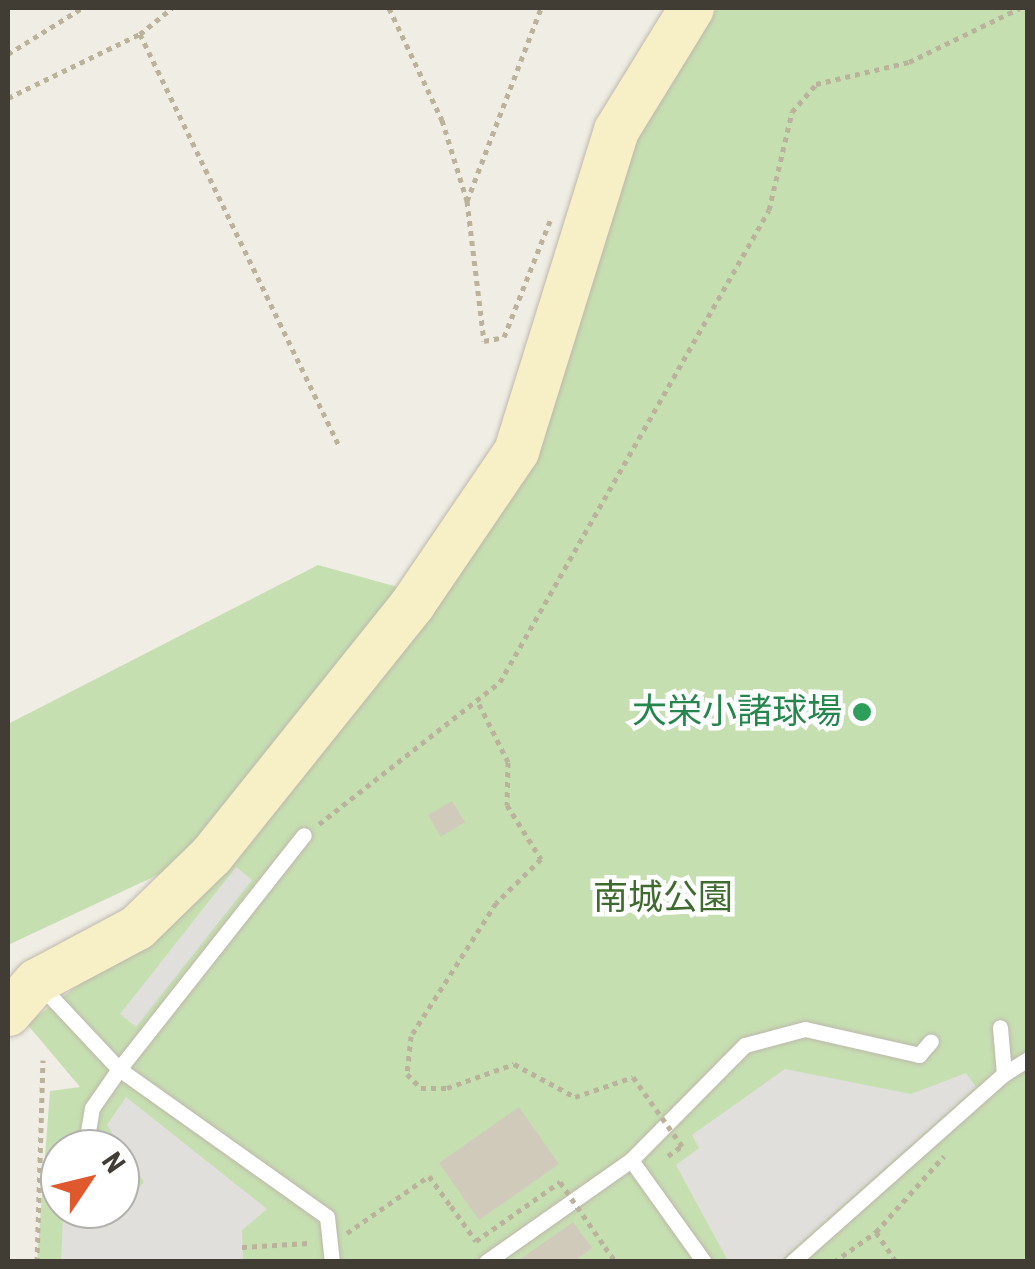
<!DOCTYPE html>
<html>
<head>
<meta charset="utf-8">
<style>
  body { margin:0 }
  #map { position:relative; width:1035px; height:1269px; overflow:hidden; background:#f0ede4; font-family:"Roboto Condensed","Noto Sans JP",sans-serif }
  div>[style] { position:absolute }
  .green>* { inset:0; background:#c6dfb1 }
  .parking>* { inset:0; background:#e1dfdc }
  .building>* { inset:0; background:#d0cabb }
  .path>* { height:5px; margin-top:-2.5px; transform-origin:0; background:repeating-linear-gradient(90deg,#bab29b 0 5px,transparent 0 10px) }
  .roads { filter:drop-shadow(0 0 2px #bdb8ab) drop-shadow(0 0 2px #bdb8ab) }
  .lane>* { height:15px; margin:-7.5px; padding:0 7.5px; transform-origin:7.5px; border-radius:7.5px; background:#fff }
  .secondary>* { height:45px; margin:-22.5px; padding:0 22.5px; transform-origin:22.5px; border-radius:22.5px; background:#f7f0c7 }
  .path-bridge>* { height:5px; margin-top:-2.5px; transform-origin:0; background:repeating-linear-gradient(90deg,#bab29b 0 5px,transparent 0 10px) }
  .dots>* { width:28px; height:28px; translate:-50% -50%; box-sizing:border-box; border:5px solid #fff; border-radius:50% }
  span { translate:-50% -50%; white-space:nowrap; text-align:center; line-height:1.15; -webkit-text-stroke:9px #fff; paint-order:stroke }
  .leisure-label { font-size:35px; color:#27864d }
  .right { translate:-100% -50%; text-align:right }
  .park-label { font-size:35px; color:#406b30 }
  .frame { position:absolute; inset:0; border:10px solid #413d35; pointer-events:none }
  .north { position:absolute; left:40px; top:1129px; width:100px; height:100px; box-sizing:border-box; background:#fff; border:2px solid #b3b1ae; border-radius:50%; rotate:55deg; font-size:28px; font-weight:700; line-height:40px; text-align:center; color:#413d35 }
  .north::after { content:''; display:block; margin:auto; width:35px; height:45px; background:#df592c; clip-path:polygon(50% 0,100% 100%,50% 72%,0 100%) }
</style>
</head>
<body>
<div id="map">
  <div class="green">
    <div style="clip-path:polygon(evenodd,718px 8px,1027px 8px,1027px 1261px,37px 1261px,50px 1091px,80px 1087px,27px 1024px,185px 904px,166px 871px,8px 945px,8px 724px,318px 565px,434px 597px,632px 137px,683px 46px,718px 8px,60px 1149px,120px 1149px,120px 1209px,60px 1209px,60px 1149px)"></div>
  </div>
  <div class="parking">
    <div style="clip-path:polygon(236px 867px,252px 880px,136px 1027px,120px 1014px)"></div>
    <div style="clip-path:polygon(785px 1069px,911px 1094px,966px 1073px,976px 1087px,780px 1261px,728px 1261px,676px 1165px,699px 1148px,692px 1135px)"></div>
    <div style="clip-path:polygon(126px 1097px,267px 1209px,242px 1230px,243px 1261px,61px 1261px,63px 1219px,120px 1209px,144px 1182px,107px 1125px)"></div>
  </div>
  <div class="building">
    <div style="clip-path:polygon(452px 801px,465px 822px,441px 837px,428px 815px)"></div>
    <div style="clip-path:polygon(519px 1107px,559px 1164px,479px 1220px,439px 1163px)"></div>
    <div style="clip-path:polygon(573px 1222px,592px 1248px,573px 1262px,516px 1262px)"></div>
  </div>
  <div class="path">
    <div style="left:389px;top:8px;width:124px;rotate:64.7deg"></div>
    <div style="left:442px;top:120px;width:85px;rotate:72.8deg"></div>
    <div style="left:467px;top:201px;width:141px;rotate:83.1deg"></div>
    <div style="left:484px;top:341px;width:20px;rotate:-11deg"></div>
    <div style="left:504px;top:337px;width:128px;rotate:-68.4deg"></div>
    <div style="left:140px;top:34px;width:459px;rotate:64.2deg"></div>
    <div style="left:8px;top:54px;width:87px;rotate:-31.9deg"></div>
    <div style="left:8px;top:98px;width:147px;rotate:-25.9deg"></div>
    <div style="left:140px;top:34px;width:41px;rotate:-39.1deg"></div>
    <div style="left:467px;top:201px;width:207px;rotate:-69deg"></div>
    <div style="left:479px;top:704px;width:65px;rotate:63.4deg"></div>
    <div style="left:508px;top:762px;width:43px;rotate:91.3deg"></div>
    <div style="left:507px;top:805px;width:64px;rotate:57.8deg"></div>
    <div style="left:541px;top:859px;width:63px;rotate:135.6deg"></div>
    <div style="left:496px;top:903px;width:158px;rotate:122.6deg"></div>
    <div style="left:411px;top:1036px;width:38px;rotate:96deg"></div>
    <div style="left:407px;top:1074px;width:20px;rotate:45deg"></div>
    <div style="left:421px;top:1088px;width:26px"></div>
    <div style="left:447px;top:1088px;width:71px;rotate:-19.7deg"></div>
    <div style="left:514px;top:1064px;width:69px;rotate:28.4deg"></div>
    <div style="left:575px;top:1097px;width:61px;rotate:-19deg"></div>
    <div style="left:319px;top:824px;width:230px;rotate:-38.1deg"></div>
    <div style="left:500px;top:682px;width:543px;rotate:-60.32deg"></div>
    <div style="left:769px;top:210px;width:101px;rotate:-76.8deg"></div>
    <div style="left:792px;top:112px;width:37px;rotate:-49deg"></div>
    <div style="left:816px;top:84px;width:96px;rotate:-13.3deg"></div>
    <div style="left:909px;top:62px;width:123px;rotate:-25.9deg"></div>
    <div style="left:668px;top:1156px;width:17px;rotate:-36deg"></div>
    <div style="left:876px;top:1232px;width:36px;rotate:56deg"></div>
    <div style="left:347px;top:1233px;width:100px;rotate:-34.8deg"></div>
    <div style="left:429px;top:1176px;width:37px;rotate:54deg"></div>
    <div style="left:242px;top:1247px;width:67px;rotate:-3.4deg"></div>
    <div style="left:605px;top:1247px;width:19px;rotate:54deg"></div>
    <div style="left:37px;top:1262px;width:202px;rotate:-88.3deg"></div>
    <div style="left:834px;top:1262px;width:52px;rotate:-35.5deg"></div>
    <div style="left:876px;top:1232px;width:102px;rotate:-48.2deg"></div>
  </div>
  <div class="roads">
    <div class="lane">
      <div style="left:40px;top:985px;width:115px;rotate:46.8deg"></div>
      <div style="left:119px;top:1069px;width:255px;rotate:35.4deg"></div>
      <div style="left:327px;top:1217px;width:45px;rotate:83.7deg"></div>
      <div style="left:1004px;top:1074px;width:28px;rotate:-32deg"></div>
      <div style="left:85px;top:1149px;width:42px;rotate:-80.3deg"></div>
      <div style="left:92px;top:1108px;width:47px;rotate:-55.3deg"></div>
      <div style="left:119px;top:1069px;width:298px;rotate:-51.7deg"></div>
      <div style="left:631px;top:1160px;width:162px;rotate:-45.3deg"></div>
      <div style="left:745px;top:1045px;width:62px;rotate:-14.9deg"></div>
      <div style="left:805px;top:1029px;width:117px;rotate:12.8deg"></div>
      <div style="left:919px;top:1055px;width:18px;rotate:-49deg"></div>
      <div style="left:486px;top:1262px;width:177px;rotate:-35.1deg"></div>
      <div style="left:631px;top:1160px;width:125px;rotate:54.4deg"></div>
      <div style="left:792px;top:1262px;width:283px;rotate:-41.6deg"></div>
      <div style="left:1004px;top:1074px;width:47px;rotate:-94.9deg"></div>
    </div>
    <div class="secondary">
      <div style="left:8px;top:1013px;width:43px;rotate:-48.8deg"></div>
      <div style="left:36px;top:981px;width:115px;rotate:-28.1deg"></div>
      <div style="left:137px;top:927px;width:103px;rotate:-44.2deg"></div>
      <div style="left:211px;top:855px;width:322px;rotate:-51.3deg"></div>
      <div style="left:412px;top:604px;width:185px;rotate:-55.8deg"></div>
      <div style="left:516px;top:451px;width:336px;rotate:-72.7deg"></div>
      <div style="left:616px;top:130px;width:143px;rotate:-58.4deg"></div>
    </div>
  </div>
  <div class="path-bridge">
    <div style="left:633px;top:1077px;width:85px;rotate:54.6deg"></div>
    <div style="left:451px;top:1206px;width:43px;rotate:54.5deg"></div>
    <div style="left:476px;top:1241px;width:103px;rotate:-35.1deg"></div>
    <div style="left:560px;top:1182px;width:79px;rotate:55.3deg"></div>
  </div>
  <div class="dots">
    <div style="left:862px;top:712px;background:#2e9e5b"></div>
  </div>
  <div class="leisure-label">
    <span class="right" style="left:842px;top:712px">大栄小諸球場</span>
  </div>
  <div class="park-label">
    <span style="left:663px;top:898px">南城公園</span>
  </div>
  <div class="frame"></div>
  <div class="north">N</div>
</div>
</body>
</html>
